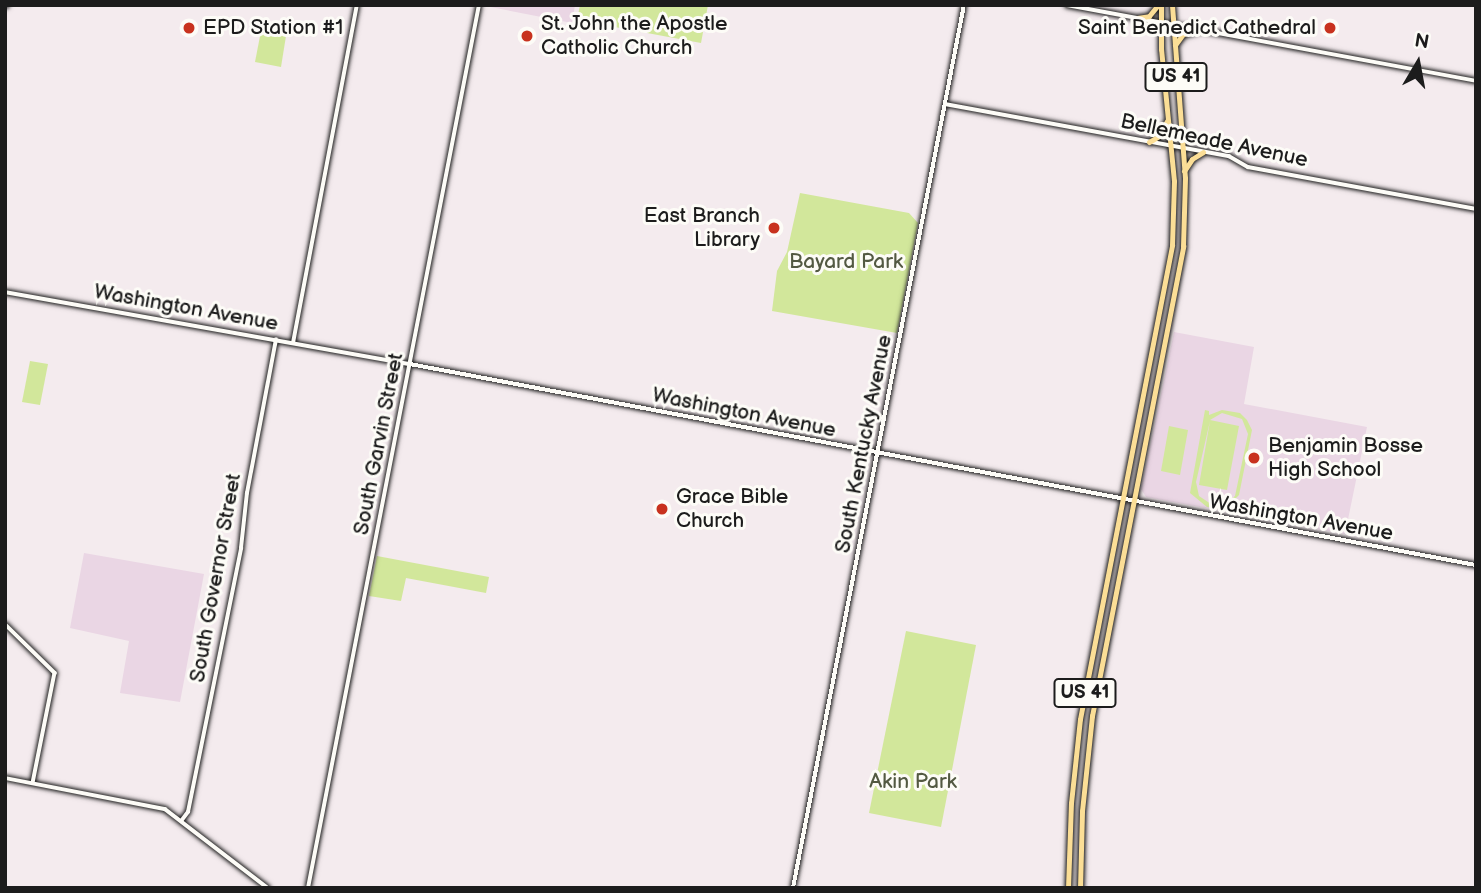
<!DOCTYPE html>
<html>
<head>
<meta charset="utf-8">
<style>
  body { margin:0 }
  #map { position:relative; width:1481px; height:893px; overflow:hidden; background:#f4ebee; font-family:"Balsamiq Sans",sans-serif }
  div>[style] { position:absolute }
  .built>* { inset:0; background:#ead6e4 }
  .green>* { inset:0; background:#d2e79b }
  .roads { filter:drop-shadow(0 0 2px #1c1c1c) drop-shadow(0 0 2px #1c1c1c) }
  .tertiary>* { height:3.5px; margin:-1.75px; padding:0 1.75px; transform-origin:1.75px; border-radius:1.75px; background:#fdfcf7 }
  .trunk>* { height:5px; margin:-2.5px; padding:0 2.5px; transform-origin:2.5px; border-radius:2.5px; background:#fbde96 }
  .dots>* { width:19px; height:19px; translate:-50% -50%; box-sizing:border-box; border:4px solid #fdfcf7; border-radius:50% }
  span { translate:-50% -50%; white-space:nowrap; text-align:center; line-height:1.15; -webkit-text-stroke:6px #fdfcf7; paint-order:stroke }
  .shield-label span { padding:2px 5px; background:#fdfcf7; border:2px solid; border-radius:5px; -webkit-text-stroke-width:0 }
  .shield-label { font-size:19px; color:#1c1c1c; font-weight:700 }
  .poi-label { font-size:21px; color:#1c1c1c }
  .left { translate:0 -50%; text-align:left }
  .right { translate:-100% -50%; text-align:right }
  .street-label { font-size:21px; color:#1c1c1c }
  .park-label { font-size:21px; color:#535942 }
  .frame { position:absolute; inset:0; border:7px solid #1c1c1c; pointer-events:none }
  .north { position:absolute; left:1383px; top:28px; width:70px; height:70px; -webkit-text-stroke:5px #fdfcf7; paint-order:stroke; rotate:10deg; font-size:19px; font-weight:700; line-height:28px; text-align:center; color:#1c1c1c }
  .north::after { content:''; display:block; margin:auto; width:24px; height:32px; background:#1c1c1c; clip-path:polygon(50% 0,100% 100%,50% 72%,0 100%) }
</style>
</head>
<body>
<div id="map">
  <div class="built">
    <div style="clip-path:polygon(480px 5px,575px 5px,572px 23px)"></div>
    <div style="clip-path:polygon(1174px 332px,1254px 347px,1244px 404px,1367px 427px,1345px 534px,1146px 497px,1141px 489px)"></div>
    <div style="clip-path:polygon(84px 553px,204px 574px,180px 702px,120px 693px,129px 641px,70px 628px)"></div>
  </div>
  <div class="green">
    <div style="clip-path:polygon(580px 5px,708px 5px,701px 43px,577px 20px)"></div>
    <div style="clip-path:polygon(261px 31px,286px 36px,281px 67px,255px 62px)"></div>
    <div style="clip-path:polygon(800px 193px,909px 213px,918px 223px,897px 333px,772px 311px,777px 271px,787px 252px)"></div>
    <div style="clip-path:polygon(30px 361px,48px 364px,40px 405px,22px 402px)"></div>
    <div style="clip-path:polygon(evenodd,1205px 410px,1209px 411px,1209px 415px,1222px 410px,1240px 413px,1247px 420px,1252px 430px,1239px 495px,1229px 505px,1219px 509px,1207px 507px,1190px 493px,1205px 410px,1222px 413px,1242px 419px,1248px 434px,1235px 496px,1225px 504px,1214px 506px,1199px 496px,1196px 482px,1210px 421px,1199px 485px,1227px 490px,1239px 426px,1210px 420px,1222px 413px)"></div>
    <div style="clip-path:polygon(1169px 426px,1188px 430px,1180px 475px,1161px 471px)"></div>
    <div style="clip-path:polygon(377px 556px,489px 577px,486px 593px,406px 578px,401px 601px,369px 596px)"></div>
    <div style="clip-path:polygon(906px 631px,976px 645px,941px 827px,869px 813px)"></div>
  </div>
  <div class="roads">
    <div class="tertiary">
      <div style="left:1067px;top:5px;width:416px;rotate:10.5deg"></div>
      <div style="left:5px;top:6px;width:2px;rotate:-27deg"></div>
      <div style="left:945px;top:104px;width:289px;rotate:10.4deg"></div>
      <div style="left:1229px;top:156px;width:22px;rotate:30deg"></div>
      <div style="left:1248px;top:167px;width:232px;rotate:10.4deg"></div>
      <div style="left:5px;top:292px;width:411px;rotate:10.1deg"></div>
      <div style="left:410px;top:364px;width:1085px;rotate:10.68deg"></div>
      <div style="left:293px;top:343px;width:344px;rotate:-79.3deg"></div>
      <div style="left:5px;top:624px;width:70px;rotate:44.4deg"></div>
      <div style="left:55px;top:673px;width:112px;rotate:101.3deg"></div>
      <div style="left:5px;top:778px;width:163px;rotate:11deg"></div>
      <div style="left:165px;top:809px;width:130px;rotate:37.5deg"></div>
      <div style="left:182px;top:820px;width:10px;rotate:-53deg"></div>
      <div style="left:188px;top:812px;width:269px;rotate:-78.6deg"></div>
      <div style="left:241px;top:548px;width:55px;rotate:-83.8deg"></div>
      <div style="left:247px;top:493px;width:156px;rotate:-79.3deg"></div>
      <div style="left:308px;top:888px;width:899px;rotate:-79.04deg"></div>
      <div style="left:793px;top:888px;width:899px;rotate:-79.04deg"></div>
    </div>
    <div class="trunk">
      <div style="left:1137px;top:18px;width:12px;rotate:-9deg"></div>
      <div style="left:1149px;top:16px;width:14px;rotate:-51deg"></div>
      <div style="left:1175px;top:45px;width:14px;rotate:-54deg"></div>
      <div style="left:1183px;top:34px;width:16px;rotate:-15deg"></div>
      <div style="left:1149px;top:142px;width:12px;rotate:-31deg"></div>
      <div style="left:1159px;top:136px;width:17px;rotate:-62deg"></div>
      <div style="left:1184px;top:171px;width:14px;rotate:-56deg"></div>
      <div style="left:1192px;top:159px;width:13px;rotate:-32deg"></div>
      <div style="left:1068px;top:888px;width:85px;rotate:-88deg"></div>
      <div style="left:1071px;top:803px;width:84px;rotate:-83.9deg"></div>
      <div style="left:1080px;top:719px;width:483px;rotate:-79deg"></div>
      <div style="left:1172px;top:245px;width:64px;rotate:-88.2deg"></div>
      <div style="left:1174px;top:181px;width:133px;rotate:-95.6deg"></div>
      <div style="left:1161px;top:49px;width:44px;rotate:-90deg"></div>
      <div style="left:1080px;top:888px;width:77px;rotate:-88.5deg"></div>
      <div style="left:1082px;top:811px;width:96px;rotate:-84deg"></div>
      <div style="left:1092px;top:716px;width:479px;rotate:-79deg"></div>
      <div style="left:1183px;top:246px;width:68px;rotate:-88.3deg"></div>
      <div style="left:1185px;top:178px;width:173px;rotate:-94.3deg"></div>
    </div>
  </div>
  <div class="dots">
    <div style="left:189px;top:28px;background:#c8321e"></div>
    <div style="left:1330px;top:28px;background:#c8321e"></div>
    <div style="left:527px;top:36px;background:#c8321e"></div>
    <div style="left:774px;top:228px;background:#c8321e"></div>
    <div style="left:1254px;top:458px;background:#c8321e"></div>
    <div style="left:662px;top:509px;background:#c8321e"></div>
  </div>
  <div class="shield-label">
    <span style="left:1176px;top:77px">US 41</span>
    <span style="left:1085px;top:693px">US 41</span>
  </div>
  <div class="poi-label">
    <span class="left" style="left:541px;top:36px">St. John the Apostle<br>Catholic Church</span>
    <span class="left" style="left:203px;top:28px">EPD Station #1</span>
    <span class="right" style="left:1316px;top:28px">Saint Benedict Cathedral</span>
    <span class="right" style="left:760px;top:228px">East Branch<br>Library</span>
    <span class="left" style="left:1268px;top:458px">Benjamin Bosse<br>High School</span>
    <span class="left" style="left:676px;top:509px">Grace Bible<br>Church</span>
  </div>
  <div class="street-label">
    <span style="left:1214px;top:141px;rotate:12deg">Bellemeade Avenue</span>
    <span style="left:186px;top:308px;rotate:10deg">Washington Avenue</span>
    <span style="left:744px;top:413px;rotate:11deg">Washington Avenue</span>
    <span style="left:379px;top:444px;rotate:-79deg">South Garvin Street</span>
    <span style="left:864px;top:444px;rotate:-79deg">South Kentucky Avenue</span>
    <span style="left:1301px;top:518px;rotate:10deg">Washington Avenue</span>
    <span style="left:216px;top:578px;rotate:-80deg">South Governor Street</span>
  </div>
  <div class="park-label">
    <span style="left:846px;top:262px">Bayard Park</span>
    <span style="left:913px;top:782px">Akin Park</span>
  </div>
  <div class="frame"></div>
  <div class="north">N</div>
</div>
</body>
</html>
